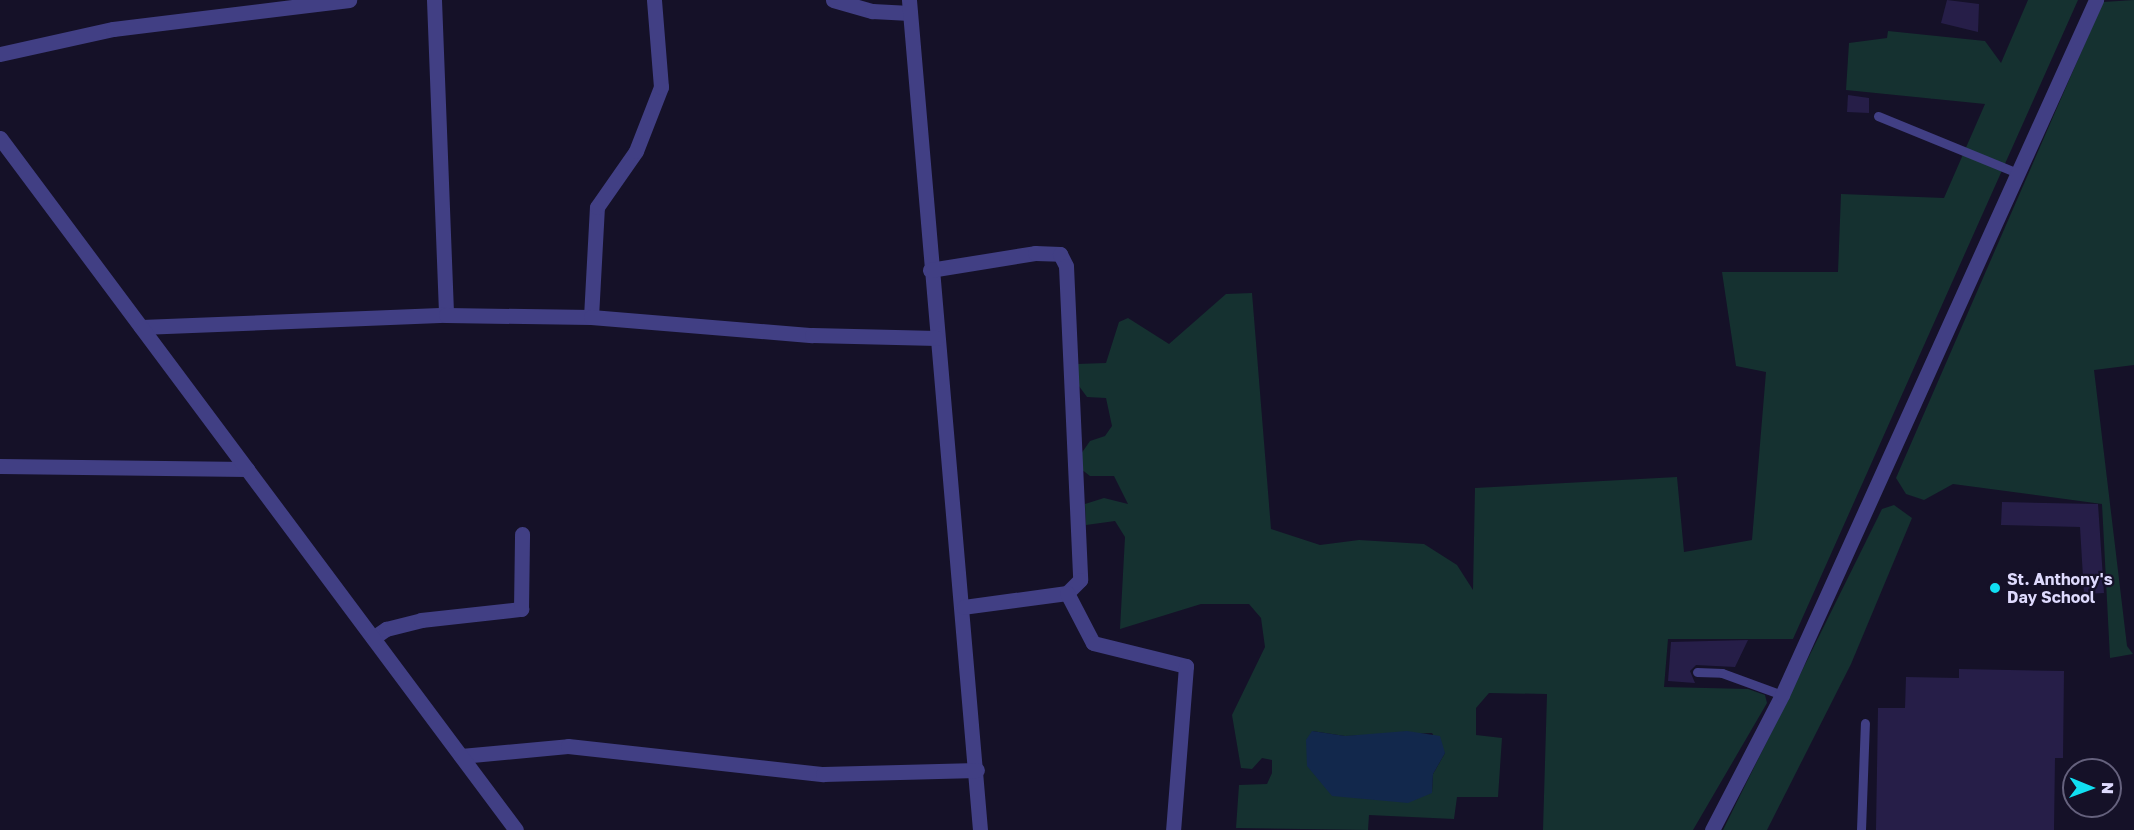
<!DOCTYPE html>
<html>
<head>
<meta charset="utf-8">
<style>
  body { margin:0 }
  #map { position:relative; width:2134px; height:830px; overflow:hidden; background:#151128; font-family:"Golos Text",sans-serif }
  div>[style] { position:absolute }
  .green>* { inset:0; background:#153130 }
  .water>* { inset:0; background:#12284c }
  .building>* { inset:0; background:#261e48 }
  .service>* { height:9px; margin:-4.5px; padding:0 4.5px; transform-origin:4.5px; border-radius:4.5px; background:#413f84 }
  .minor>* { height:15px; margin:-7.5px; padding:0 7.5px; transform-origin:7.5px; border-radius:7.5px; background:#413f84 }
  .tertiary>* { height:15px; margin:-7.5px; padding:0 7.5px; transform-origin:7.5px; border-radius:7.5px; background:#413f84 }
  .dots>* { width:16px; height:16px; translate:-50% -50%; box-sizing:border-box; border:3px solid #151128; border-radius:50% }
  span { translate:-50% -50%; white-space:nowrap; text-align:center; line-height:1.15; -webkit-text-stroke:4.5px #151128; paint-order:stroke }
  .poi-label { font-size:16px; color:#dedafd; font-weight:700 }
  .left { translate:0 -50%; text-align:left }
  .north { position:absolute; left:2062px; top:758px; width:60px; height:60px; box-sizing:border-box; background:#151128; border:2px solid #65617d; border-radius:50%; rotate:91deg; font-size:16px; font-weight:700; line-height:24px; text-align:center; color:#dedafd }
  .north::after { content:''; display:block; margin:auto; width:21px; height:27px; background:#11dff2; clip-path:polygon(50% 0,100% 100%,50% 72%,0 100%) }
</style>
</head>
<body>
<div id="map">
  <div class="green">
    <div style="clip-path:polygon(evenodd,2028px 0,2078px 0,1793px 639px,1668px 639px,1664px 687px,1748px 689px,1765px 695px,1767px 703px,1693px 830px,1543px 830px,1547px 694px,1489px 693px,1476px 708px,1476px 735px,1502px 738px,1498px 797px,1457px 797px,1454px 819px,1369px 815px,1368px 830px,1236px 828px,1239px 785px,1267px 784px,1272px 773px,1272px 760px,1262px 758px,1252px 769px,1241px 768px,1232px 715px,1265px 647px,1261px 618px,1249px 604px,1201px 604px,1120px 629px,1125px 537px,1115px 521px,1086px 525px,1085px 504px,1104px 498px,1128px 504px,1114px 476px,1090px 476px,1081px 469px,1081px 454px,1090px 441px,1105px 436px,1112px 426px,1106px 398px,1087px 397px,1076px 382px,1077px 364px,1106px 363px,1119px 322px,1128px 318px,1169px 344px,1226px 294px,1252px 293px,1271px 529px,1320px 545px,1359px 540px,1424px 544px,1457px 565px,1473px 590px,1475px 488px,1677px 477px,1684px 552px,1752px 540px,1766px 372px,1736px 366px,1722px 272px,1838px 272px,1841px 194px,1944px 198px,1985px 104px,1846px 90px,1849px 43px,1887px 38px,1888px 31px,1985px 41px,2001px 63px,2028px 0,1312px 731px,1345px 736px,1432px 733px,1445px 753px,1433px 774px,1432px 792px,1312px 731px)"></div>
    <div style="clip-path:polygon(2134px 0,2134px 365px,2094px 370px,2127px 646px,2133px 654px,2110px 658px,2102px 504px,1953px 484px,1924px 500px,1906px 494px,1896px 478px,2103px 2px)"></div>
    <div style="clip-path:polygon(1894px 505px,1912px 518px,1851px 664px,1767px 830px,1723px 830px,1882px 509px)"></div>
  </div>
  <div class="water">
    <div style="clip-path:polygon(1312px 731px,1345px 736px,1407px 731px,1440px 736px,1445px 753px,1433px 774px,1432px 793px,1408px 803px,1332px 796px,1307px 766px,1306px 740px)"></div>
  </div>
  <div class="building">
    <div style="clip-path:polygon(1947px 0,1979px 4px,1978px 32px,1941px 23px)"></div>
    <div style="clip-path:polygon(1848px 95px,1869px 98px,1869px 113px,1847px 112px)"></div>
    <div style="clip-path:polygon(2002px 502px,2098px 504px,2104px 593px,2084px 594px,2080px 527px,2001px 525px)"></div>
    <div style="clip-path:polygon(1748px 640px,1735px 667px,1696px 665px,1690px 671px,1695px 683px,1668px 681px,1671px 642px)"></div>
    <div style="clip-path:polygon(1959px 669px,2064px 671px,2063px 758px,2055px 758px,2054px 830px,1876px 830px,1878px 708px,1905px 708px,1906px 677px,1959px 678px)"></div>
  </div>
  <div class="service">
    <div style="left:1878px;top:116px;width:151px;rotate:22.2deg"></div>
    <div style="left:1697px;top:672px;width:25px;rotate:2deg"></div>
    <div style="left:1722px;top:673px;width:64px;rotate:20.1deg"></div>
    <div style="left:1861px;top:830px;width:107px;rotate:-87.9deg"></div>
  </div>
  <div class="minor">
    <div style="left:434px;top:0;width:315px;rotate:87.8deg"></div>
    <div style="left:833px;top:0;width:41px;rotate:15.8deg"></div>
    <div style="left:872px;top:11px;width:38px;rotate:3deg"></div>
    <div style="left:909px;top:0;width:833px;rotate:85.11deg"></div>
    <div style="left:0;top:54px;width:116px;rotate:-12.5deg"></div>
    <div style="left:113px;top:29px;width:238px;rotate:-7deg"></div>
    <div style="left:930px;top:270px;width:106px;rotate:-9.2deg"></div>
    <div style="left:1035px;top:253px;width:25px;rotate:2deg"></div>
    <div style="left:1060px;top:254px;width:13px;rotate:63deg"></div>
    <div style="left:1066px;top:266px;width:314px;rotate:87.4deg"></div>
    <div style="left:1080px;top:580px;width:18px;rotate:135deg"></div>
    <div style="left:1067px;top:593px;width:104px;rotate:172.3deg"></div>
    <div style="left:591px;top:317px;width:110px;rotate:-86.9deg"></div>
    <div style="left:597px;top:207px;width:68px;rotate:-55.1deg"></div>
    <div style="left:636px;top:151px;width:69px;rotate:-68.7deg"></div>
    <div style="left:661px;top:87px;width:87px;rotate:-94.6deg"></div>
    <div style="left:141px;top:327px;width:305px;rotate:-2.3deg"></div>
    <div style="left:446px;top:315px;width:145px;rotate:0.8deg"></div>
    <div style="left:591px;top:317px;width:222px;rotate:4.7deg"></div>
    <div style="left:812px;top:335px;width:125px;rotate:1.4deg"></div>
    <div style="left:0;top:466px;width:247px;rotate:0.7deg"></div>
    <div style="left:1067px;top:593px;width:56px;rotate:62.5deg"></div>
    <div style="left:1093px;top:643px;width:96px;rotate:13.9deg"></div>
    <div style="left:1186px;top:666px;width:165px;rotate:94.5deg"></div>
    <div style="left:373px;top:638px;width:16px;rotate:-35deg"></div>
    <div style="left:386px;top:629px;width:36px;rotate:-14deg"></div>
    <div style="left:421px;top:620px;width:101px;rotate:-6.3deg"></div>
    <div style="left:521px;top:609px;width:75px;rotate:-89.2deg"></div>
    <div style="left:461px;top:756px;width:107px;rotate:-5.3deg"></div>
    <div style="left:568px;top:746px;width:257px;rotate:6.3deg"></div>
    <div style="left:823px;top:774px;width:154px;rotate:-1.5deg"></div>
  </div>
  <div class="tertiary">
    <div style="left:0;top:138px;width:863px;rotate:53.29deg"></div>
    <div style="left:1712px;top:830px;width:152px;rotate:-62.6deg"></div>
    <div style="left:1782px;top:695px;width:763px;rotate:-65.69deg"></div>
  </div>
  <div class="dots">
    <div style="left:1995px;top:588px;background:#11dff2"></div>
  </div>
  <div class="poi-label">
    <span class="left" style="left:2007px;top:588px">St. Anthony's<br>Day School</span>
  </div>
  <div class="north">N</div>
</div>
</body>
</html>
